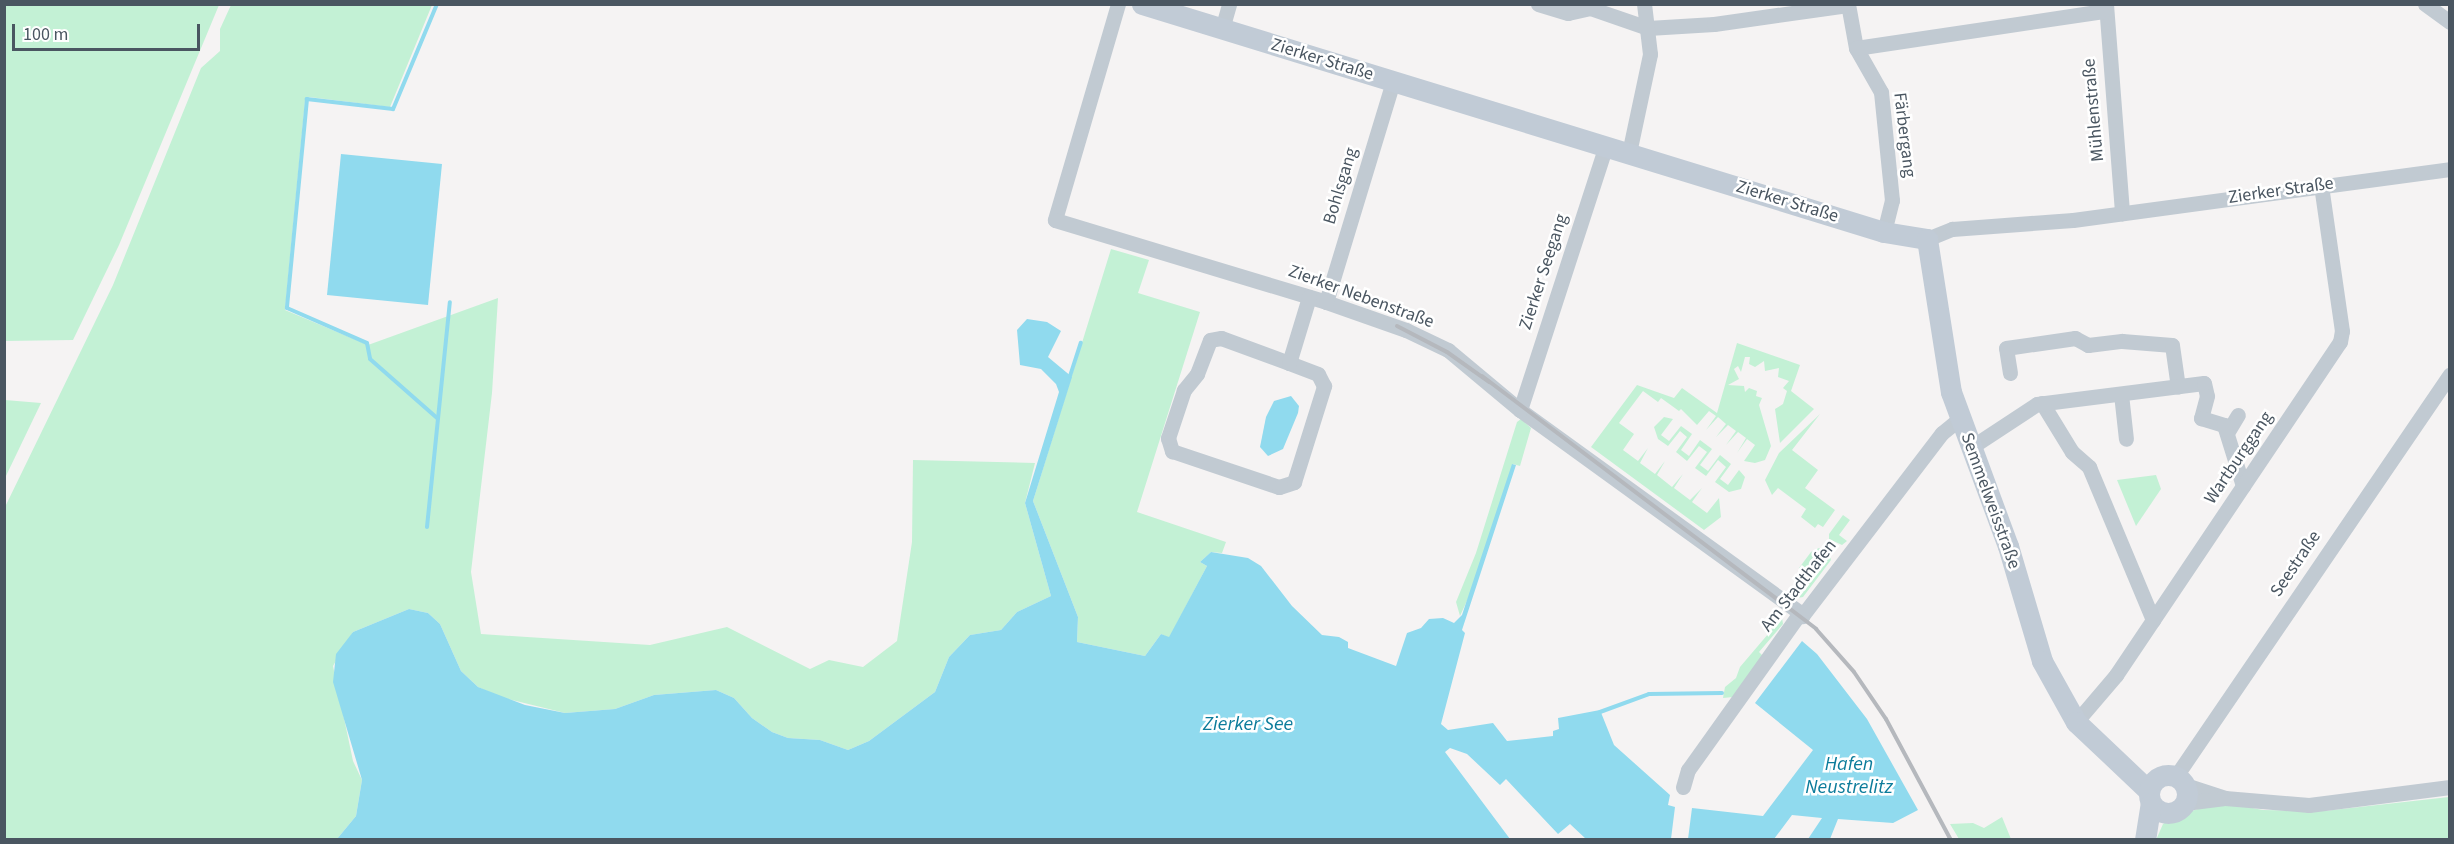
<!DOCTYPE html>
<html>
<head>
<meta charset="utf-8">
<style>
  body { margin:0 }
  #map { position:relative; width:2454px; height:844px; overflow:hidden; background:#f5f3f3; font-family:"Source Sans 3",sans-serif }
  div>[style] { position:absolute }
  .green>* { inset:0; background:#c3f1d5 }
  .water>* { inset:0; background:#90daee }
  .stream>* { height:4px; margin:-2px; padding:0 2px; transform-origin:2px; border-radius:2px; background:#90daee }
  .minor>* { height:15px; margin:-7.5px; padding:0 7.5px; transform-origin:7.5px; border-radius:7.5px; background:#c1cad2 }
  .secondary>* { height:21px; margin:-10.5px; padding:0 10.5px; transform-origin:10.5px; border-radius:10.5px; background:#c1cbd6 }
  .secondary>.ring { margin:-10.5px; padding:0; box-sizing:content-box; background:none; border:21px solid #c1cbd6; border-radius:50% }
  .rail>* { height:4px; margin:-2px; padding:0 2px; transform-origin:2px; border-radius:2px; background:#b5b8bd }
  span { translate:-50% -50%; white-space:nowrap; text-align:center; line-height:1.15; -webkit-text-stroke:5px #fff; paint-order:stroke }
  .street-label { font-size:18px; color:#4a5661 }
  .water-label { font-size:20px; color:#0c7c9b; font-style:italic }
  .frame { position:absolute; inset:0; border:6px solid #4a5661; pointer-events:none }
  .scale { position:absolute; left:12px; top:24px; width:188px; height:27px; box-sizing:border-box; border:3px solid #4a5661; border-top:0; padding-left:8px; font-size:18px; line-height:21px; white-space:nowrap; color:#4a5661; -webkit-text-stroke:4px #fff; paint-order:stroke }
</style>
</head>
<body>
<div id="map">
  <div class="green">
    <div style="clip-path:polygon(4px 5px,219px 5px,119px 245px,73px 340px,5px 341px)"></div>
    <div style="clip-path:polygon(231px 5px,432px 5px,390px 107px,309px 97px,305px 101px,285px 310px,368px 345px,498px 298px,492px 393px,471px 572px,481px 634px,650px 645px,727px 627px,810px 669px,829px 660px,863px 667px,897px 641px,912px 542px,913px 460px,1035px 463px,1025px 503px,1051px 596px,1017px 612px,1001px 630px,970px 635px,949px 657px,935px 692px,869px 741px,848px 750px,820px 740px,788px 738px,772px 732px,752px 718px,734px 698px,716px 690px,654px 695px,615px 709px,565px 713px,500px 697px,478px 687px,461px 671px,440px 624px,428px 613px,409px 609px,353px 632px,333px 666px,353px 761px,362px 780px,356px 816px,337px 839px,5px 840px,5px 507px,113px 285px,201px 68px,220px 51px,220px 29px)"></div>
    <div style="clip-path:polygon(1111px 249px,1149px 260px,1138px 293px,1200px 312px,1137px 512px,1226px 542px,1222px 553px,1211px 552px,1200px 562px,1207px 566px,1169px 638px,1161px 634px,1145px 656px,1077px 642px,1078px 617px,1033px 501px)"></div>
    <div style="clip-path:polygon(1737px 343px,1800px 365px,1791px 391px,1814px 409px,1780px 443px,1775px 409px,1783px 404px,1787px 391px,1783px 388px,1789px 381px,1778px 377px,1779px 368px,1765px 371px,1764px 361px,1755px 367px,1749px 364px,1750px 357px,1745px 357px,1741px 372px,1738px 366px,1734px 369px,1739px 379px,1728px 385px,1744px 386px,1745px 392px,1749px 388px,1757px 391px,1756px 396px,1762px 398px,1759px 405px,1771px 446px,1765px 460px,1755px 463px,1744px 461px,1755px 445px,1747px 439px,1737px 453px,1746px 438px,1738px 432px,1726px 445px,1736px 431px,1728px 425px,1716px 437px,1726px 424px,1718px 417px,1706px 430px,1716px 416px,1709px 411px,1697px 425px,1681px 409px,1679px 411px,1661px 398px,1658px 402px,1643px 391px,1619px 423px,1634px 434px,1623px 450px,1638px 461px,1648px 448px,1640px 463px,1655px 474px,1665px 461px,1657px 475px,1672px 487px,1683px 474px,1674px 488px,1690px 500px,1702px 488px,1692px 502px,1707px 513px,1719px 498px,1721px 517px,1704px 530px,1591px 447px,1637px 385px,1674px 398px,1682px 388px,1717px 413px)"></div>
    <div style="clip-path:polygon(5px 400px,41px 403px,5px 478px,4px 400px)"></div>
    <div style="clip-path:polygon(1820px 414px,1792px 450px,1818px 470px,1805px 488px,1835px 510px,1823px 527px,1818px 524px,1815px 528px,1801px 517px,1806px 509px,1778px 488px,1772px 495px,1765px 480px,1779px 453px)"></div>
    <div style="clip-path:polygon(1664px 417px,1673px 419px,1661px 435px,1669px 441px,1681px 426px,1692px 434px,1681px 450px,1689px 456px,1700px 440px,1712px 449px,1700px 465px,1708px 471px,1720px 455px,1731px 464px,1720px 479px,1728px 485px,1739px 470px,1745px 477px,1741px 489px,1729px 492px,1715px 482px,1726px 467px,1718px 460px,1706px 476px,1695px 468px,1707px 452px,1699px 446px,1687px 461px,1676px 452px,1687px 437px,1680px 431px,1668px 446px,1658px 439px,1654px 427px)"></div>
    <div style="clip-path:polygon(1521px 419px,1531px 428px,1520px 466px,1513px 464px,1476px 581px,1460px 616px,1456px 602px,1476px 553px,1517px 422px)"></div>
    <div style="clip-path:polygon(2156px 475px,2161px 489px,2136px 526px,2117px 480px)"></div>
    <div style="clip-path:polygon(1843px 515px,1850px 520px,1839px 535px,1847px 541px,1842px 545px,1829px 539px,1829px 534px)"></div>
    <div style="clip-path:polygon(1819px 548px,1829px 553px,1831px 560px,1803px 597px,1792px 599px,1789px 597px,1807px 574px,1799px 568px,1811px 552px)"></div>
    <div style="clip-path:polygon(1781px 612px,1783px 624px,1759px 652px,1763px 656px,1733px 697px,1723px 698px,1725px 687px,1736px 678px,1740px 667px,1780px 620px)"></div>
    <div style="clip-path:polygon(2449px 797px,2449px 839px,2156px 840px,2163px 824px,2175px 816px,2221px 802px,2263px 810px,2324px 811px)"></div>
    <div style="clip-path:polygon(2002px 817px,2011px 839px,1959px 839px,1950px 824px,1973px 823px,1984px 828px)"></div>
  </div>
  <div class="water">
    <div style="clip-path:polygon(341px 154px,442px 164px,428px 305px,327px 295px)"></div>
    <div style="clip-path:polygon(1027px 319px,1047px 322px,1061px 331px,1048px 357px,1072px 377px,1033px 501px,1078px 617px,1077px 642px,1145px 656px,1161px 634px,1169px 637px,1207px 566px,1200px 562px,1211px 552px,1248px 558px,1261px 566px,1292px 606px,1322px 635px,1339px 637px,1348px 642px,1348px 648px,1396px 666px,1407px 633px,1421px 628px,1429px 619px,1443px 618px,1454px 623px,1462px 615px,1512px 464px,1516px 465px,1462px 630px,1465px 633px,1441px 724px,1448px 730px,1493px 723px,1507px 741px,1553px 736px,1553px 731px,1559px 729px,1558px 718px,1600px 710px,1614px 745px,1670px 795px,1668px 805px,1675px 807px,1671px 839px,1586px 839px,1570px 824px,1558px 834px,1506px 779px,1500px 785px,1467px 754px,1450px 748px,1445px 752px,1510px 839px,337px 839px,356px 816px,362px 780px,333px 682px,336px 654px,353px 632px,409px 609px,428px 613px,440px 624px,461px 671px,478px 687px,525px 705px,565px 713px,615px 709px,654px 695px,716px 690px,734px 698px,752px 718px,772px 732px,788px 738px,820px 740px,848px 750px,869px 741px,935px 692px,949px 657px,970px 635px,1001px 630px,1017px 612px,1051px 596px,1025px 503px,1059px 392px,1056px 384px,1041px 369px,1020px 365px,1017px 330px)"></div>
    <div style="clip-path:polygon(1291px 396px,1299px 406px,1298px 413px,1283px 449px,1268px 456px,1260px 447px,1266px 417px,1274px 401px)"></div>
    <div style="clip-path:polygon(1802px 641px,1817px 654px,1867px 719px,1918px 810px,1893px 823px,1838px 819px,1830px 839px,1808px 839px,1822px 818px,1792px 815px,1774px 839px,1688px 839px,1692px 808px,1763px 816px,1813px 750px,1755px 703px)"></div>
  </div>
  <div class="stream">
    <div style="left:437px;top:4px;width:114px;rotate:112.7deg"></div>
    <div style="left:393px;top:109px;width:87px;rotate:-173.4deg"></div>
    <div style="left:307px;top:99px;width:210px;rotate:95.5deg"></div>
    <div style="left:287px;top:308px;width:87px;rotate:23.6deg"></div>
    <div style="left:367px;top:343px;width:16px;rotate:79deg"></div>
    <div style="left:370px;top:359px;width:89px;rotate:41.4deg"></div>
    <div style="left:1070px;top:376px;width:35px;rotate:-72deg"></div>
    <div style="left:427px;top:527px;width:226px;rotate:-84.2deg"></div>
    <div style="left:1600px;top:712px;width:52px;rotate:-20.2deg"></div>
    <div style="left:1649px;top:694px;width:73px;rotate:-0.8deg"></div>
  </div>
  <div class="minor">
    <div style="left:1118px;top:4px;width:225px;rotate:106.3deg"></div>
    <div style="left:1055px;top:220px;width:283px;rotate:16.8deg"></div>
    <div style="left:1326px;top:302px;width:85px;rotate:19.3deg"></div>
    <div style="left:1406px;top:330px;width:47px;rotate:25.5deg"></div>
    <div style="left:1448px;top:350px;width:94px;rotate:39.8deg"></div>
    <div style="left:1520px;top:410px;width:346px;rotate:35.9deg"></div>
    <div style="left:1538px;top:4px;width:31px;rotate:17deg"></div>
    <div style="left:1568px;top:13px;width:23px;rotate:-13deg"></div>
    <div style="left:1590px;top:8px;width:61px;rotate:19deg"></div>
    <div style="left:1648px;top:28px;width:66px;rotate:-3.5deg"></div>
    <div style="left:1714px;top:24px;width:135px;rotate:-8.1deg"></div>
    <div style="left:1848px;top:4px;width:45px;rotate:79.7deg"></div>
    <div style="left:1856px;top:48px;width:51px;rotate:60.4deg"></div>
    <div style="left:1881px;top:92px;width:109px;rotate:84.2deg"></div>
    <div style="left:1892px;top:200px;width:33px;rotate:104deg"></div>
    <div style="left:2106px;top:4px;width:210px;rotate:85.6deg"></div>
    <div style="left:2425px;top:4px;width:31px;rotate:36deg"></div>
    <div style="left:1222px;top:29px;width:26px;rotate:-74deg"></div>
    <div style="left:1856px;top:48px;width:252px;rotate:-8.5deg"></div>
    <div style="left:1629px;top:153px;width:101px;rotate:-78deg"></div>
    <div style="left:1650px;top:54px;width:50px;rotate:-96.8deg"></div>
    <div style="left:1927px;top:239px;width:27px;rotate:-22deg"></div>
    <div style="left:1952px;top:229px;width:121px;rotate:-4.3deg"></div>
    <div style="left:2073px;top:220px;width:380px;rotate:-7.7deg"></div>
    <div style="left:1326px;top:302px;width:230px;rotate:-73.1deg"></div>
    <div style="left:1289px;top:363px;width:72px;rotate:-159.8deg"></div>
    <div style="left:1221px;top:338px;width:11px;rotate:170deg"></div>
    <div style="left:1210px;top:340px;width:36px;rotate:111deg"></div>
    <div style="left:1197px;top:374px;width:21px;rotate:129deg"></div>
    <div style="left:1184px;top:390px;width:51px;rotate:108.4deg"></div>
    <div style="left:1168px;top:438px;width:14px;rotate:73deg"></div>
    <div style="left:1172px;top:451px;width:113px;rotate:18.6deg"></div>
    <div style="left:1279px;top:487px;width:16px;rotate:-18deg"></div>
    <div style="left:1294px;top:482px;width:101px;rotate:-72.6deg"></div>
    <div style="left:1324px;top:386px;width:13px;rotate:-117deg"></div>
    <div style="left:1318px;top:374px;width:31px;rotate:-159deg"></div>
    <div style="left:1289px;top:363px;width:69px;rotate:-73.1deg"></div>
    <div style="left:2010px;top:373px;width:25px;rotate:-99deg"></div>
    <div style="left:2006px;top:348px;width:70px;rotate:-8.2deg"></div>
    <div style="left:2075px;top:338px;width:15px;rotate:28deg"></div>
    <div style="left:2088px;top:345px;width:34px;rotate:-7deg"></div>
    <div style="left:2122px;top:341px;width:50px;rotate:4.6deg"></div>
    <div style="left:2172px;top:345px;width:42px;rotate:81.9deg"></div>
    <div style="left:2121px;top:394px;width:45px;rotate:83.7deg"></div>
    <div style="left:2042px;top:403px;width:57px;rotate:58.5deg"></div>
    <div style="left:2072px;top:452px;width:23px;rotate:41deg"></div>
    <div style="left:2089px;top:467px;width:166px;rotate:67.3deg"></div>
    <div style="left:1520px;top:410px;width:278px;rotate:-72deg"></div>
    <div style="left:2227px;top:433px;width:21px;rotate:-59deg"></div>
    <div style="left:1970px;top:448px;width:80px;rotate:-33.3deg"></div>
    <div style="left:2037px;top:404px;width:168px;rotate:-7.2deg"></div>
    <div style="left:2204px;top:383px;width:13px;rotate:77deg"></div>
    <div style="left:2207px;top:396px;width:23px;rotate:105deg"></div>
    <div style="left:2201px;top:418px;width:24px;rotate:17deg"></div>
    <div style="left:2224px;top:425px;width:64px;rotate:72.7deg"></div>
    <div style="left:2076px;top:722px;width:62px;rotate:-49.6deg"></div>
    <div style="left:2116px;top:675px;width:401px;rotate:-56.1deg"></div>
    <div style="left:2340px;top:342px;width:11px;rotate:-80deg"></div>
    <div style="left:2342px;top:331px;width:147px;rotate:-98.2deg"></div>
    <div style="left:2176px;top:776px;width:486px;rotate:-55.7deg"></div>
    <div style="left:2185px;top:785px;width:42px;rotate:18deg"></div>
    <div style="left:2225px;top:798px;width:84px;rotate:4.8deg"></div>
    <div style="left:2309px;top:805px;width:142px;rotate:-7.3deg"></div>
    <div style="left:1683px;top:787px;width:18px;rotate:-74deg"></div>
    <div style="left:1688px;top:770px;width:193px;rotate:-54.5deg"></div>
    <div style="left:1800px;top:613px;width:4px;rotate:56deg"></div>
    <div style="left:1802px;top:616px;width:230px;rotate:-52.6deg"></div>
    <div style="left:1942px;top:433px;width:22px;rotate:-39deg"></div>
    <div style="left:2185px;top:803px;width:38px;rotate:-7deg"></div>
  </div>
  <div class="secondary">
    <div style="left:1142px;top:4px;width:776px;rotate:17.08deg"></div>
    <div style="left:1884px;top:232px;width:44px;rotate:9.2deg"></div>
    <div style="left:1927px;top:239px;width:155px;rotate:81.1deg"></div>
    <div style="left:1951px;top:392px;width:164px;rotate:69.7deg"></div>
    <div style="left:2008px;top:546px;width:120px;rotate:73.5deg"></div>
    <div style="left:2042px;top:661px;width:70px;rotate:60.9deg"></div>
    <div style="left:2076px;top:722px;width:99px;rotate:43.4deg"></div>
    <div class="ring" style="left:2149px;top:775px;width:17px;height:17px"></div>
    <div style="left:2145px;top:840px;width:37px;rotate:-81deg"></div>
  </div>
  <div class="rail">
    <div style="left:1397px;top:326px;width:56px;rotate:27.5deg"></div>
    <div style="left:1447px;top:352px;width:52px;rotate:35.5deg"></div>
    <div style="left:1482px;top:376px;width:419px;rotate:37.1deg"></div>
    <div style="left:1816px;top:629px;width:57px;rotate:48.5deg"></div>
    <div style="left:1854px;top:672px;width:57px;rotate:55.8deg"></div>
    <div style="left:1886px;top:719px;width:137px;rotate:61.8deg"></div>
  </div>
  <div class="street-label">
    <span style="left:1322px;top:60px;rotate:17deg">Zierker Straße</span>
    <span style="left:2094px;top:110px;rotate:-95deg">Mühlenstraße</span>
    <span style="left:1904px;top:135px;rotate:83deg">Färbergang</span>
    <span style="left:1341px;top:186px;rotate:-73deg">Bohlsgang</span>
    <span style="left:2281px;top:191px;rotate:-8deg">Zierker Straße</span>
    <span style="left:1787px;top:202px;rotate:17deg">Zierker Straße</span>
    <span style="left:1544px;top:272px;rotate:-72deg">Zierker Seegang</span>
    <span style="left:1361px;top:297px;rotate:20deg">Zierker Nebenstraße</span>
    <span style="left:2239px;top:458px;rotate:-56deg">Wartburggang</span>
    <span style="left:1990px;top:501px;rotate:70deg">Semmelweisstraße</span>
    <span style="left:2296px;top:564px;rotate:-56deg">Seestraße</span>
    <span style="left:1799px;top:586px;rotate:-52deg">Am Stadthafen</span>
  </div>
  <div class="water-label">
    <span style="left:1248px;top:724px">Zierker See</span>
    <span style="left:1849px;top:776px">Hafen<br>Neustrelitz</span>
  </div>
  <div class="frame"></div>
  <div class="scale">100 m</div>
</div>
</body>
</html>
